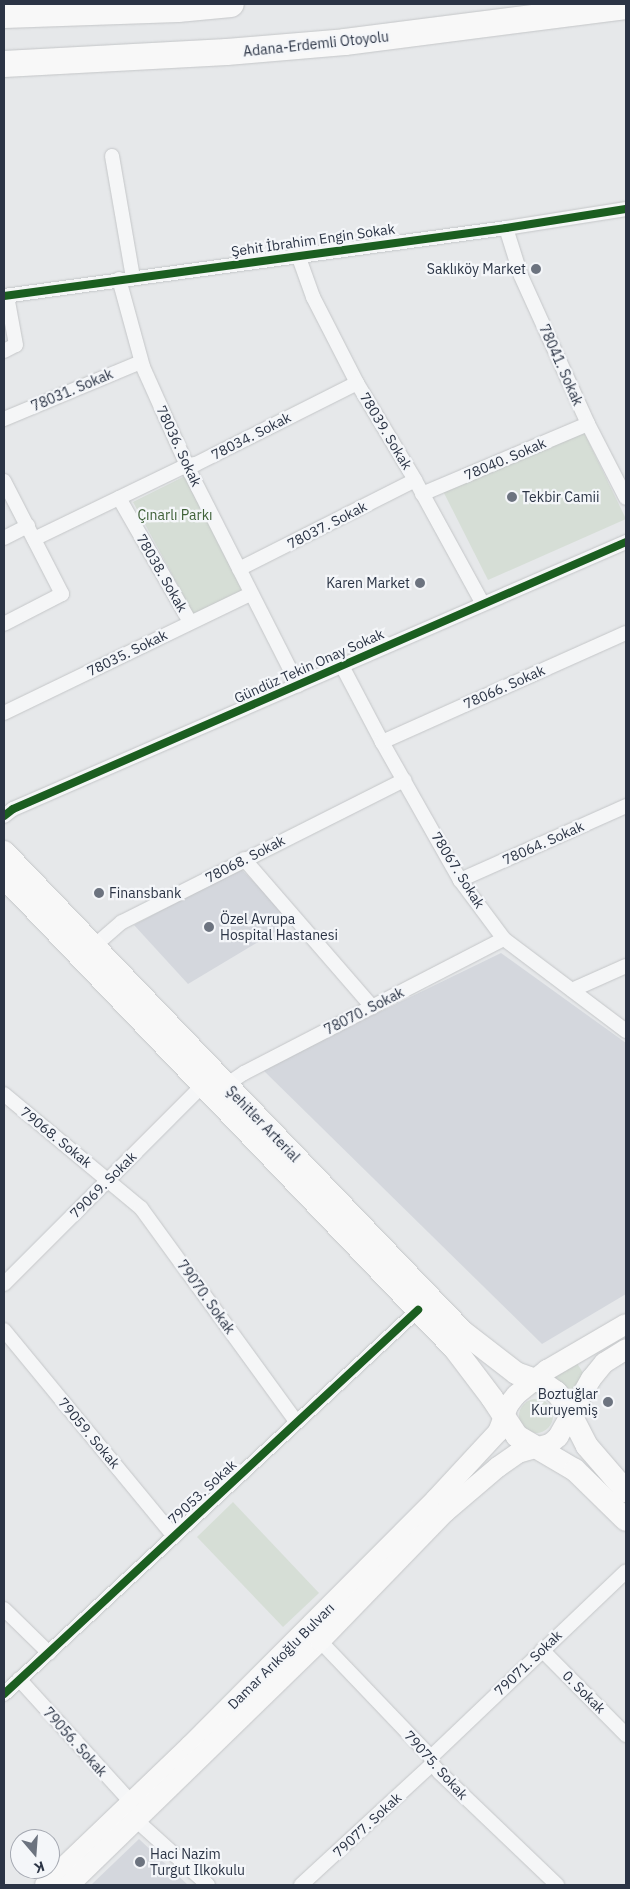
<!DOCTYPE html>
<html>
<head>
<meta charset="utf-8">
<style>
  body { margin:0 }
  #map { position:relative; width:630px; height:1889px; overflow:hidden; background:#e6e8ea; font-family:"IBM Plex Sans",sans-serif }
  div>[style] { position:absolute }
  .built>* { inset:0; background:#d4d7dd }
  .green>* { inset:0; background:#d6ded6 }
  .round { border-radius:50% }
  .roads { filter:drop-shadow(0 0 1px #c4c6c8) drop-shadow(0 0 1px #c4c6c8) }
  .minor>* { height:14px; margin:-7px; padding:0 7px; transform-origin:7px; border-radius:7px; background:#f5f6f7 }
  .secondary>* { height:20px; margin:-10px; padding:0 10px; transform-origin:10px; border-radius:10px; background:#f8f8f8 }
  .primary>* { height:22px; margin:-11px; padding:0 11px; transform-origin:11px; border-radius:11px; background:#f8f8f8 }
  .motorway>* { height:26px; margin:-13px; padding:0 13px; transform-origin:13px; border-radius:13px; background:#f8f8f8 }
  .cycleway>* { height:8px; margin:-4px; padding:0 4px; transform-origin:4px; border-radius:4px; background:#1b5e20 }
  .dots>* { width:14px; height:14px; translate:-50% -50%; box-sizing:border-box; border:2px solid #f4f6f9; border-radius:50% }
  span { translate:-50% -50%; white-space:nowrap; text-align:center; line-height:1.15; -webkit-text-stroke:4.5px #f4f6f9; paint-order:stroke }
  .street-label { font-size:14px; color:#2b3445 }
  .poi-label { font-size:14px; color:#2b3445 }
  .right { translate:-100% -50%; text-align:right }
  .left { translate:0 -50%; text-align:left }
  .park-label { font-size:14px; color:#3f6138 }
  .frame { position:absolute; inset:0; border:5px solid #2b3445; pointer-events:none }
  .north { position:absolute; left:10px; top:1829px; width:50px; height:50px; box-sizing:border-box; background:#f4f6f9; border:1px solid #a4a8b1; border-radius:50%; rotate:162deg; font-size:14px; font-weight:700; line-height:20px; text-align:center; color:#2b3445 }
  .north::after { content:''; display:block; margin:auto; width:18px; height:22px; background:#6c737f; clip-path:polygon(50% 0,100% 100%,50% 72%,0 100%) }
</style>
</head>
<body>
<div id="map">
  <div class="built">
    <div style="clip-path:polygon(240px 868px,293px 921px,188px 984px,134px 925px)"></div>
    <div style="clip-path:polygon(501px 953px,626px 1043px,626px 1294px,542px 1344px,262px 1069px)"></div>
    <div style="clip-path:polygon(139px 1839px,188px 1885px,91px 1885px)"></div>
  </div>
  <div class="green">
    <div style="clip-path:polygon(581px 426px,626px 519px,488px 580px,443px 491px)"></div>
    <div style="clip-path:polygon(189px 474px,246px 589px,194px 615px,133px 502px)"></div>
    <div style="clip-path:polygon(577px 1363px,583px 1373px,572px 1392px,552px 1376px)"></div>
    <div class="round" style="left:519px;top:1399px;width:34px;height:34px"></div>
    <div style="clip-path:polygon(233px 1502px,319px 1593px,283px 1627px,197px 1537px)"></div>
  </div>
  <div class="roads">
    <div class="minor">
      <div style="left:112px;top:156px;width:124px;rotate:80.2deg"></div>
      <div style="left:506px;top:228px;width:50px;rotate:72.6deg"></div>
      <div style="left:521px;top:276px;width:162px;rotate:65.6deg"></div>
      <div style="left:588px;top:424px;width:83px;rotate:62.8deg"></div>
      <div style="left:298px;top:255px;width:45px;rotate:70.3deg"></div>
      <div style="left:313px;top:297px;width:97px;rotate:62.9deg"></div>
      <div style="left:357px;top:383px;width:113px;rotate:59.1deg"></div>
      <div style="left:415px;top:480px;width:141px;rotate:61.3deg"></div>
      <div style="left:119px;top:279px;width:91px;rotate:74.7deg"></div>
      <div style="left:143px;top:367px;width:115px;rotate:65.9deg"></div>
      <div style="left:190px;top:472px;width:239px;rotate:63.1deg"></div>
      <div style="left:4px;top:296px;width:507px;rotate:-7.71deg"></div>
      <div style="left:506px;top:228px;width:121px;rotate:-9deg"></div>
      <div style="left:4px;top:351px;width:13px;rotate:-27deg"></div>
      <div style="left:16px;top:345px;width:50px;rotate:-100.4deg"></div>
      <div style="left:4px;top:419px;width:148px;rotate:-22.6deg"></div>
      <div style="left:4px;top:481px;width:127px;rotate:62.8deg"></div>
      <div style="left:62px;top:594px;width:65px;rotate:152.7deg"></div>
      <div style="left:422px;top:494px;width:180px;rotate:-22.9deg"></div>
      <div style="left:119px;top:498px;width:143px;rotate:60.2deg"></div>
      <div style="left:4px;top:538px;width:27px;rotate:-27deg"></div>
      <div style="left:34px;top:539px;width:170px;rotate:-25.8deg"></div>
      <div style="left:187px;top:465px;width:9px;rotate:-6deg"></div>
      <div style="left:196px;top:464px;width:180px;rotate:-26.7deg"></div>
      <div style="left:239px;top:569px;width:197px;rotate:-26.8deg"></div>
      <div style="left:342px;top:666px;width:86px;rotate:62.2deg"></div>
      <div style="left:382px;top:742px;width:159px;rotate:60.5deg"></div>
      <div style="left:460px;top:880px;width:74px;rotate:53.3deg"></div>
      <div style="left:504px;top:939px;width:153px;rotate:37deg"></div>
      <div style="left:4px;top:713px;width:273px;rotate:-25.8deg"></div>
      <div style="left:382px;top:742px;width:267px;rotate:-24.1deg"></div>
      <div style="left:4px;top:816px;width:11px;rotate:-38deg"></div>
      <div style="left:13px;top:809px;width:669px;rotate:-23.54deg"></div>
      <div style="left:244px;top:859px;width:196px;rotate:49.1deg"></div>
      <div style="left:460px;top:880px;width:182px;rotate:-24deg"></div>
      <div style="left:93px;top:947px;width:38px;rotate:-41deg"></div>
      <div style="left:122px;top:922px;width:316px;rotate:-26.7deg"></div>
      <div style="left:572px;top:990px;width:59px;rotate:-24deg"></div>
      <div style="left:226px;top:1085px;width:22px;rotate:-34deg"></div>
      <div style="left:244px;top:1073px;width:292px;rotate:-27.3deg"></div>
      <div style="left:4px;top:1094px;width:178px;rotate:39.8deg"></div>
      <div style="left:141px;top:1208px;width:263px;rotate:54deg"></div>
      <div style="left:4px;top:1284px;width:280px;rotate:-45deg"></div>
      <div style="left:4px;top:1330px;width:267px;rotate:50.5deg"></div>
      <div style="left:4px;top:1609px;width:63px;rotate:44.4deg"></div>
      <div style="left:320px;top:1641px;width:161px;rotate:46.3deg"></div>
      <div style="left:431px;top:1757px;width:7px;rotate:82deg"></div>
      <div style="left:432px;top:1764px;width:12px;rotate:48deg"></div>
      <div style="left:440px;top:1773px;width:162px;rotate:43.7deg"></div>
      <div style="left:542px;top:1650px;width:120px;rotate:45.3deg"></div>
      <div style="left:19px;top:1679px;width:168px;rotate:47.7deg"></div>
      <div style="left:4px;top:1694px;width:565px;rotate:-42.85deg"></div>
      <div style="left:431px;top:1757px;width:269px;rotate:-43.6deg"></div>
      <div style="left:136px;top:1820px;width:97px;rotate:42.1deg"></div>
      <div style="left:301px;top:1885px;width:178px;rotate:-42.7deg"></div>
    </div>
    <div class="secondary">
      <div style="left:45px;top:1885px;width:202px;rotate:-43.8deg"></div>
      <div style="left:191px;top:1745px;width:346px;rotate:-45.1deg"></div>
      <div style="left:435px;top:1500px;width:93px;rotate:-47.2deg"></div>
      <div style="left:498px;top:1432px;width:30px;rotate:-69deg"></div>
      <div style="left:509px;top:1404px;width:11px;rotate:-52deg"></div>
      <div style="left:516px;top:1395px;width:40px;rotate:-39deg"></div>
      <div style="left:547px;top:1370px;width:91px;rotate:-30.2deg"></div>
      <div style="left:69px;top:1885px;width:350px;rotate:-44.2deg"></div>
      <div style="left:320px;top:1641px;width:180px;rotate:-45.9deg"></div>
      <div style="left:445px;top:1512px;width:70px;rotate:-40.3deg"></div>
      <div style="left:498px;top:1467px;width:24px;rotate:-35deg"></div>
      <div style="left:518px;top:1453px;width:33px;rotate:-16deg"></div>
      <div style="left:550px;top:1444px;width:11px;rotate:-41deg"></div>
      <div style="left:558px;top:1437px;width:67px;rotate:-60.4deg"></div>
      <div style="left:591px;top:1379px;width:21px;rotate:-51deg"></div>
      <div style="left:604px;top:1363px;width:26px;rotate:-32deg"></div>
    </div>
    <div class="primary">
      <div style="left:4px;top:852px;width:664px;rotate:46.28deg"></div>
      <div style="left:463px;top:1332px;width:67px;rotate:37.7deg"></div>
      <div style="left:516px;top:1373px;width:29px;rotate:20deg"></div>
      <div style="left:543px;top:1383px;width:16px;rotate:35deg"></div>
      <div style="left:556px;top:1392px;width:14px;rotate:51deg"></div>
      <div style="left:565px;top:1403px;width:48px;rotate:62.9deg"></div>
      <div style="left:587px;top:1446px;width:60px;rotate:49.1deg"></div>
      <div style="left:4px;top:877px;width:653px;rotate:46.3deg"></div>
      <div style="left:455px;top:1349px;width:61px;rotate:52.9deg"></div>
      <div style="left:492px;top:1398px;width:45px;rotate:56.7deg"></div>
      <div style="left:517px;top:1436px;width:67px;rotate:30.4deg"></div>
      <div style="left:575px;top:1470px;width:71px;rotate:44.4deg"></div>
    </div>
    <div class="motorway">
      <div style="left:4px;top:15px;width:174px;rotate:-2deg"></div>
      <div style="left:178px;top:9px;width:53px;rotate:-5.4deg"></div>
      <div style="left:4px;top:64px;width:223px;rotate:-3.1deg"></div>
      <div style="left:227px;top:52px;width:118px;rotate:-4.8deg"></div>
      <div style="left:345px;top:42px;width:283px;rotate:-7.3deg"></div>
    </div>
  </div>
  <div class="cycleway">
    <div style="left:4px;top:296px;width:507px;rotate:-7.71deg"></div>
    <div style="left:506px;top:228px;width:121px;rotate:-9deg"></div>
    <div style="left:4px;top:816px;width:11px;rotate:-38deg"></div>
    <div style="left:13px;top:809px;width:669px;rotate:-23.54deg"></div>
    <div style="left:4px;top:1694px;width:565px;rotate:-42.85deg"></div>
  </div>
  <div class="dots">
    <div style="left:536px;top:269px;background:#6c737f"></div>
    <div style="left:512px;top:497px;background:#6c737f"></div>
    <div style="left:420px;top:583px;background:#6c737f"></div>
    <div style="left:99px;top:893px;background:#6c737f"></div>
    <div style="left:209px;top:927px;background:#6c737f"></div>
    <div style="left:608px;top:1402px;background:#6c737f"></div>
    <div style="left:140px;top:1862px;background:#6c737f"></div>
  </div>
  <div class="street-label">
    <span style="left:316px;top:44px;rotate:-6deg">Adana-Erdemli Otoyolu</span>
    <span style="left:313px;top:240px;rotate:-8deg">Şehit İbrahim Engin Sokak</span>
    <span style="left:561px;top:365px;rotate:66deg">78041. Sokak</span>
    <span style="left:72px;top:390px;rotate:-23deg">78031. Sokak</span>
    <span style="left:386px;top:431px;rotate:59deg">78039. Sokak</span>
    <span style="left:251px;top:436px;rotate:-27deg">78034. Sokak</span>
    <span style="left:179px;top:446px;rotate:65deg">78036. Sokak</span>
    <span style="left:505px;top:459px;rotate:-23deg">78040. Sokak</span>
    <span style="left:327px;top:525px;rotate:-27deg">78037. Sokak</span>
    <span style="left:162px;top:573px;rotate:60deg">78038. Sokak</span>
    <span style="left:127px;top:653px;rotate:-26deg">78035. Sokak</span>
    <span style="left:309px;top:666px;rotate:-24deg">Gündüz Tekin Onay Sokak</span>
    <span style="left:504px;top:687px;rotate:-24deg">78066. Sokak</span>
    <span style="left:543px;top:843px;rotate:-24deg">78064. Sokak</span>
    <span style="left:245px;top:859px;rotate:-27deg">78068. Sokak</span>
    <span style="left:458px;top:870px;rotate:58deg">78067. Sokak</span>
    <span style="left:364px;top:1011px;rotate:-27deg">78070. Sokak</span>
    <span style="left:263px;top:1124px;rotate:46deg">Şehitler Arterial</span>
    <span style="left:56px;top:1137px;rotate:39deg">79068. Sokak</span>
    <span style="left:103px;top:1185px;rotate:-45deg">79069. Sokak</span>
    <span style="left:206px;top:1297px;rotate:54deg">79070. Sokak</span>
    <span style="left:89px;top:1433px;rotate:50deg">79059. Sokak</span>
    <span style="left:202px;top:1492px;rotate:-43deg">79053. Sokak</span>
    <span style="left:281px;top:1656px;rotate:-45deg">Damar Arıkoğlu Bulvarı</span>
    <span style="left:528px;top:1663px;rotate:-44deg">79071. Sokak</span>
    <span style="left:584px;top:1692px;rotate:45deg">0. Sokak</span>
    <span style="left:75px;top:1742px;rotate:48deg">79056. Sokak</span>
    <span style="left:436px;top:1765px;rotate:48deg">79075. Sokak</span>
    <span style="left:367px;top:1825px;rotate:-43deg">79077. Sokak</span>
  </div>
  <div class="poi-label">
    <span class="right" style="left:526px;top:269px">Saklıköy Market</span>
    <span class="left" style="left:522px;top:497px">Tekbir Camii</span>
    <span class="right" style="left:410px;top:583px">Karen Market</span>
    <span class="left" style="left:109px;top:893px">Finansbank</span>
    <span class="left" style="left:220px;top:927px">Özel Avrupa<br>Hospital Hastanesi</span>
    <span class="right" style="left:598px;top:1402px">Boztuğlar<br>Kuruyemiş</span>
    <span class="left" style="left:150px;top:1862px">Haci Nazim<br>Turgut Ilkokulu</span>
  </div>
  <div class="park-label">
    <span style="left:175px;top:515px">Çınarlı Parkı</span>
  </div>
  <div class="frame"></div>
  <div class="north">K</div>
</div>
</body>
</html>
